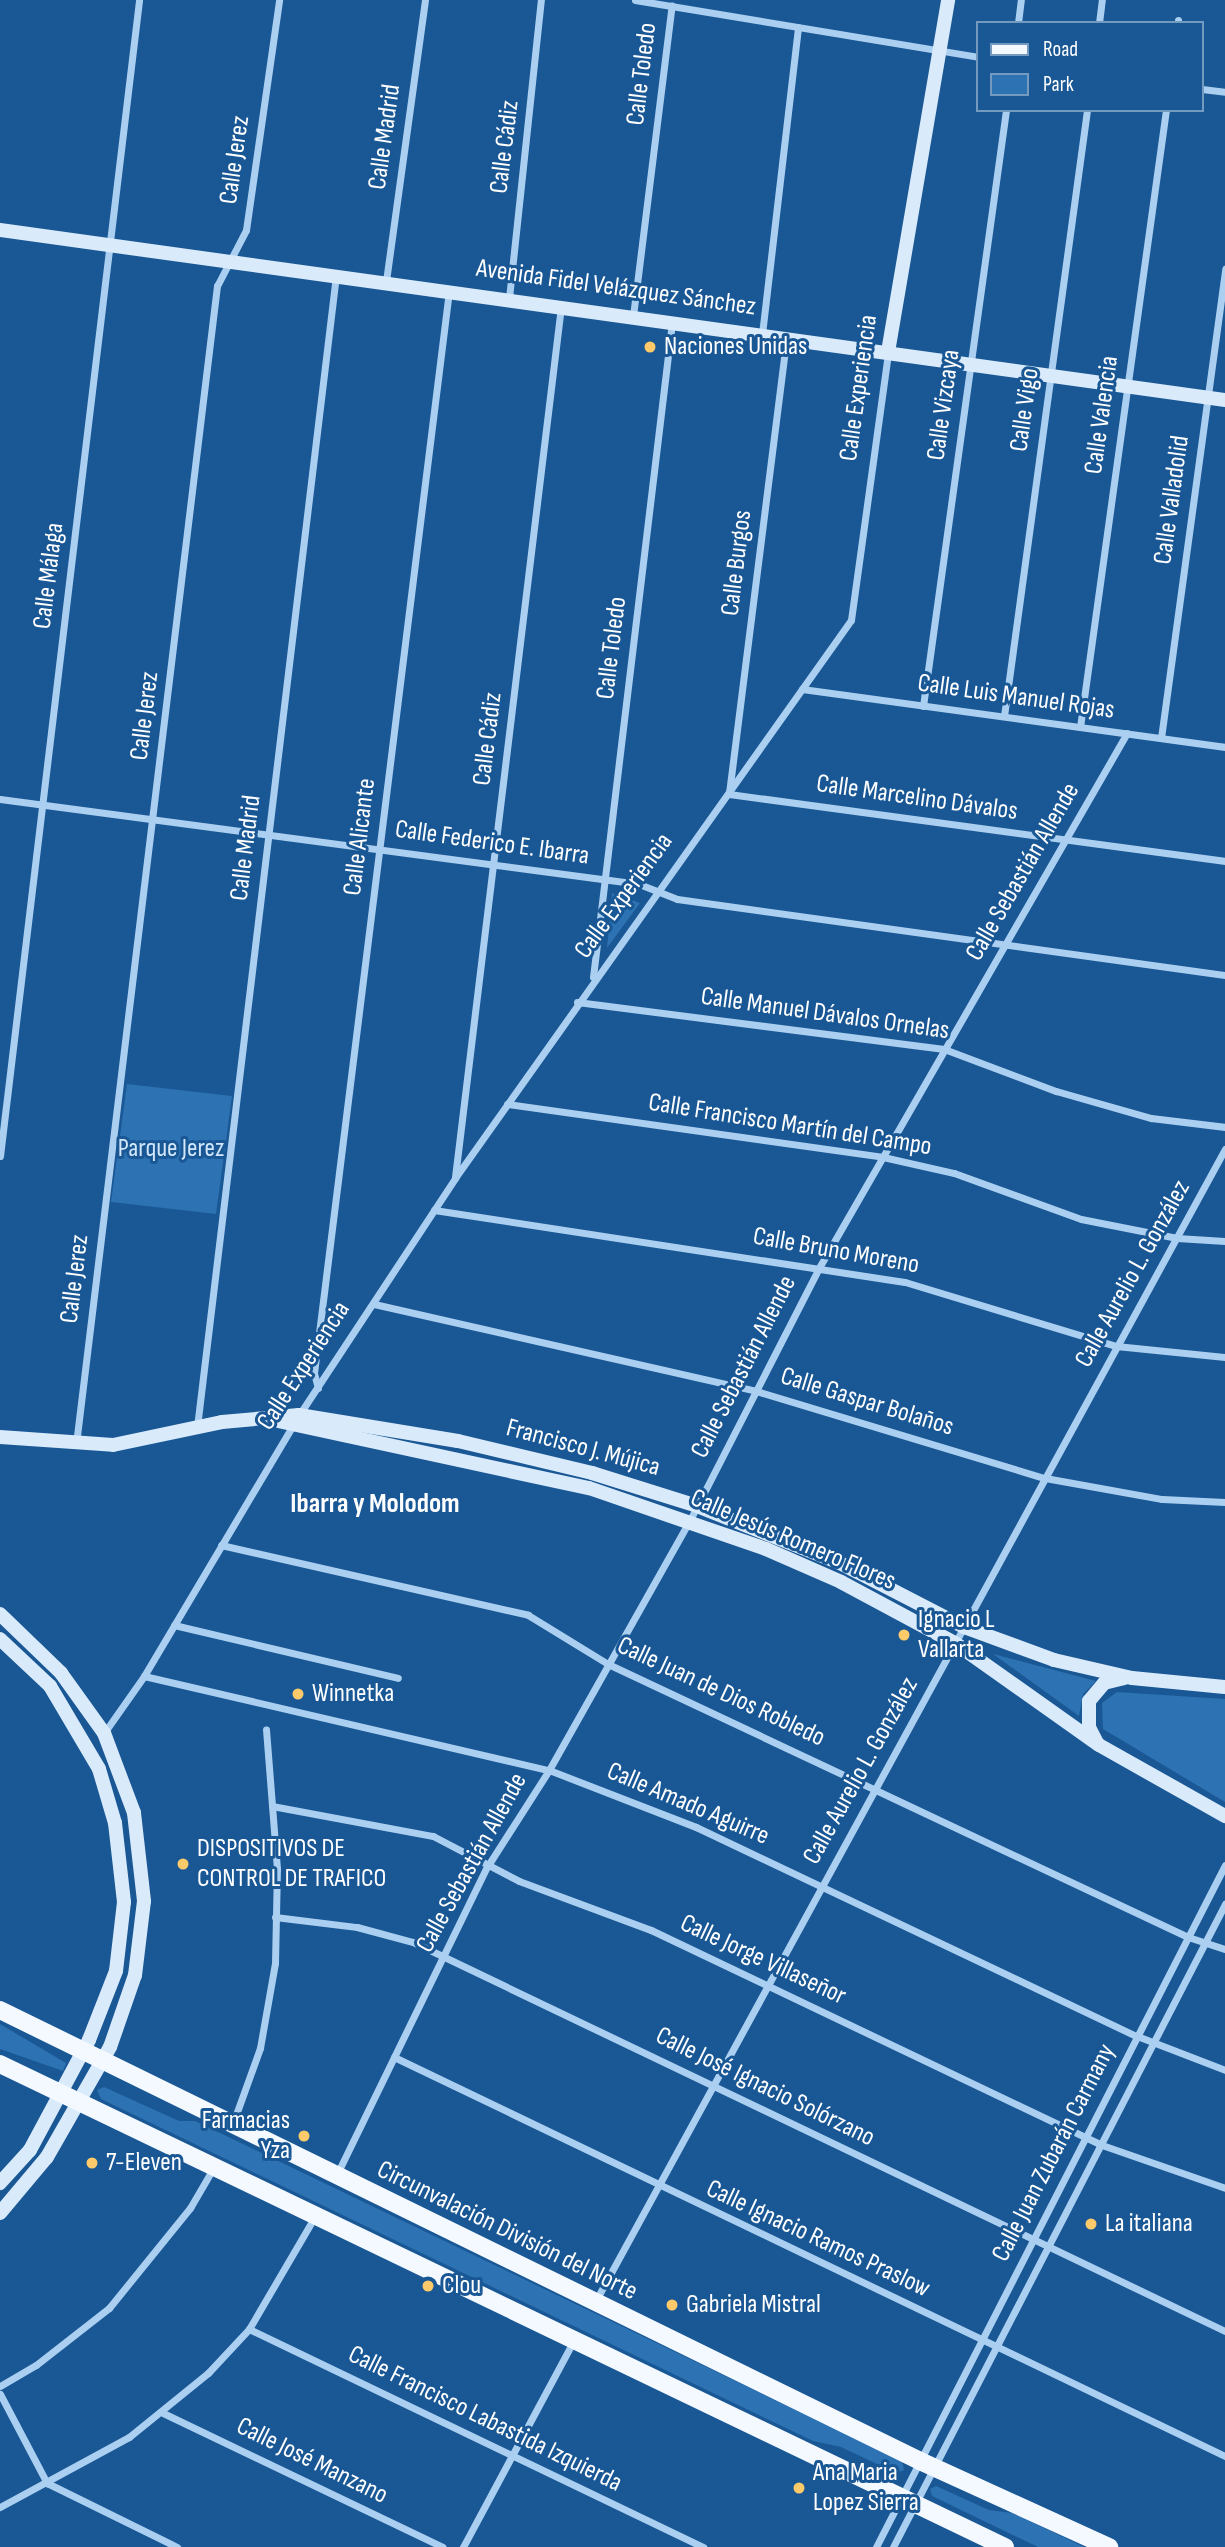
<!DOCTYPE html>
<html>
<head>
<meta charset="utf-8">
<style>
  body { margin:0 }
  #map { position:relative; width:1225px; height:2547px; overflow:hidden; background:#195795; font-family:"Sofia Sans Condensed",sans-serif }
  div>[style] { position:absolute }
  .green>* { inset:0; background:#2d72b3 }
  .street>* { height:7px; margin:-3.5px; padding:0 3.5px; transform-origin:3.5px; border-radius:3.5px; background:#abcff0 }
  .secondary>* { height:14px; margin:-7px; padding:0 7px; transform-origin:7px; border-radius:7px; background:#d9eafb }
  .primary>* { height:18px; margin:-9px; padding:0 9px; transform-origin:9px; border-radius:9px; background:#f4f9ff }
  .dots>* { width:19px; height:19px; translate:-50% -50%; box-sizing:border-box; border:4px solid #195795; border-radius:50% }
  span { translate:-50% -50%; white-space:nowrap; text-align:center; line-height:1.15; -webkit-text-stroke:6px #195795; paint-order:stroke }
  .street-label { font-size:26px; color:#fff }
  .poi-label { font-size:26px; color:#fff }
  .left { translate:0 -50%; text-align:left }
  .right { translate:-100% -50%; text-align:right }
  .park-label { font-size:26px; color:#d2e7fb }
  .neighbourhood-label { font-size:28px; color:#fff; font-weight:700 }
  .legend { position:absolute; left:976px; top:21px; width:228px; height:91px; box-sizing:border-box; background:#195795; border:2px solid #759abf; margin:0; padding:9px 12px; list-style:none; font-size:21px; color:#fff }
  .legend li { display:flex; align-items:center; gap:14px; height:35px }
  .legend b { width:35px; border:2px solid #759abf }
</style>
</head>
<body>
<div id="map">
  <div class="green">
    <div style="clip-path:polygon(612px 893px,640px 903px,607px 948px)"></div>
    <div style="clip-path:polygon(127px 1084px,232px 1096px,216px 1214px,111px 1202px)"></div>
    <div style="clip-path:polygon(993px 1654px,1096px 1681px,1083px 1694px,1079px 1716px)"></div>
    <div style="clip-path:polygon(1117px 1692px,1225px 1699px,1225px 1802px,1103px 1729px,1102px 1703px)"></div>
    <div style="clip-path:polygon(0 2024px,66px 2063px,63px 2071px,0 2049px)"></div>
    <div style="clip-path:polygon(104px 2087px,179px 2121px,195px 2121px,902px 2461px,904px 2470px,896px 2473px,841px 2447px,813px 2441px,101px 2099px,97px 2090px)"></div>
    <div style="clip-path:polygon(936px 2486px,989px 2510px,1013px 2513px,1084px 2547px,1038px 2547px,932px 2496px,930px 2489px)"></div>
  </div>
  <div class="street">
    <div style="left:635px;top:0;width:348px;rotate:9.4deg"></div>
    <div style="left:1018px;top:23px;width:23px;rotate:-83deg"></div>
    <div style="left:1099px;top:23px;width:23px;rotate:-83deg"></div>
    <div style="left:1178px;top:23px;width:3px;rotate:-90deg"></div>
    <div style="left:1202px;top:89px;width:23px;rotate:7deg"></div>
    <div style="left:386px;top:281px;width:284px;rotate:-82.1deg"></div>
    <div style="left:509px;top:298px;width:300px;rotate:-83.9deg"></div>
    <div style="left:633px;top:316px;width:313px;rotate:-82.9deg"></div>
    <div style="left:762px;top:334px;width:309px;rotate:-83.3deg"></div>
    <div style="left:802px;top:689px;width:427px;rotate:7.8deg"></div>
    <div style="left:923px;top:706px;width:602px;rotate:-82.07deg"></div>
    <div style="left:1004px;top:716px;width:612px;rotate:-82.2deg"></div>
    <div style="left:1080px;top:727px;width:623px;rotate:-82.07deg"></div>
    <div style="left:1161px;top:738px;width:474px;rotate:-82.2deg"></div>
    <div style="left:729px;top:793px;width:458px;rotate:-82.8deg"></div>
    <div style="left:729px;top:794px;width:501px;rotate:7.69deg"></div>
    <div style="left:0;top:799px;width:645px;rotate:7.58deg"></div>
    <div style="left:639px;top:884px;width:41px;rotate:21.5deg"></div>
    <div style="left:677px;top:899px;width:553px;rotate:7.9deg"></div>
    <div style="left:593px;top:977px;width:660px;rotate:-83.12deg"></div>
    <div style="left:577px;top:1002px;width:370px;rotate:7.3deg"></div>
    <div style="left:944px;top:1049px;width:120px;rotate:20.6deg"></div>
    <div style="left:1056px;top:1091px;width:99px;rotate:15.9deg"></div>
    <div style="left:1151px;top:1118px;width:75px;rotate:6.9deg"></div>
    <div style="left:507px;top:1104px;width:380px;rotate:8deg"></div>
    <div style="left:883px;top:1157px;width:73px;rotate:12.7deg"></div>
    <div style="left:954px;top:1173px;width:135px;rotate:19.9deg"></div>
    <div style="left:1081px;top:1219px;width:98px;rotate:11.2deg"></div>
    <div style="left:1177px;top:1238px;width:48px;rotate:3.6deg"></div>
    <div style="left:0;top:1156px;width:1164px;rotate:-83.14deg"></div>
    <div style="left:455px;top:1177px;width:877px;rotate:-83.06deg"></div>
    <div style="left:434px;top:1210px;width:476px;rotate:8.7deg"></div>
    <div style="left:905px;top:1282px;width:220px;rotate:16.9deg"></div>
    <div style="left:1116px;top:1346px;width:110px;rotate:5.8deg"></div>
    <div style="left:374px;top:1304px;width:392px;rotate:12.8deg"></div>
    <div style="left:756px;top:1391px;width:302px;rotate:16.8deg"></div>
    <div style="left:1045px;top:1478px;width:119px;rotate:10.2deg"></div>
    <div style="left:1162px;top:1499px;width:63px;rotate:2.7deg"></div>
    <div style="left:318px;top:1388px;width:16px;rotate:-105deg"></div>
    <div style="left:314px;top:1373px;width:1091px;rotate:-82.89deg"></div>
    <div style="left:197px;top:1427px;width:1160px;rotate:-83.12deg"></div>
    <div style="left:76px;top:1444px;width:1167px;rotate:-83.06deg"></div>
    <div style="left:217px;top:286px;width:63px;rotate:-62.6deg"></div>
    <div style="left:246px;top:230px;width:232px;rotate:-81.8deg"></div>
    <div style="left:221px;top:1545px;width:315px;rotate:12.8deg"></div>
    <div style="left:528px;top:1615px;width:94px;rotate:31.5deg"></div>
    <div style="left:608px;top:1664px;width:641px;rotate:25.21deg"></div>
    <div style="left:1188px;top:1937px;width:39px;rotate:18deg"></div>
    <div style="left:174px;top:1625px;width:230px;rotate:13.3deg"></div>
    <div style="left:144px;top:1676px;width:416px;rotate:13.1deg"></div>
    <div style="left:549px;top:1770px;width:158px;rotate:21.2deg"></div>
    <div style="left:696px;top:1827px;width:488px;rotate:25.4deg"></div>
    <div style="left:1137px;top:2036px;width:94px;rotate:21.1deg"></div>
    <div style="left:104px;top:1733px;width:70px;rotate:-54.9deg"></div>
    <div style="left:144px;top:1676px;width:304px;rotate:-59.3deg"></div>
    <div style="left:299px;top:1415px;width:284px;rotate:-56.6deg"></div>
    <div style="left:455px;top:1178px;width:684px;rotate:-54.64deg"></div>
    <div style="left:851px;top:620px;width:271px;rotate:-82.1deg"></div>
    <div style="left:272px;top:1806px;width:164px;rotate:10.6deg"></div>
    <div style="left:433px;top:1836px;width:97px;rotate:27.6deg"></div>
    <div style="left:519px;top:1881px;width:141px;rotate:20.4deg"></div>
    <div style="left:651px;top:1930px;width:496px;rotate:25.5deg"></div>
    <div style="left:1099px;top:2144px;width:133px;rotate:19.2deg"></div>
    <div style="left:275px;top:1917px;width:83px;rotate:7deg"></div>
    <div style="left:357px;top:1927px;width:58px;rotate:15deg"></div>
    <div style="left:413px;top:1942px;width:900px;rotate:25.6deg"></div>
    <div style="left:394px;top:2057px;width:922px;rotate:25.65deg"></div>
    <div style="left:233px;top:2123px;width:80px;rotate:-70.2deg"></div>
    <div style="left:260px;top:2048px;width:86px;rotate:-80deg"></div>
    <div style="left:275px;top:1963px;width:94px;rotate:-88.8deg"></div>
    <div style="left:277px;top:1869px;width:140px;rotate:-94.5deg"></div>
    <div style="left:337px;top:2174px;width:342px;rotate:-64deg"></div>
    <div style="left:487px;top:1867px;width:115px;rotate:-57.4deg"></div>
    <div style="left:549px;top:1770px;width:287px;rotate:-60.6deg"></div>
    <div style="left:690px;top:1520px;width:285px;rotate:-62.9deg"></div>
    <div style="left:820px;top:1266px;width:615px;rotate:-60.06deg"></div>
    <div style="left:595px;top:2302px;width:1314px;rotate:-61.35deg"></div>
    <div style="left:249px;top:2329px;width:504px;rotate:25.65deg"></div>
    <div style="left:0;top:2386px;width:42px;rotate:-30.3deg"></div>
    <div style="left:36px;top:2365px;width:93px;rotate:-38deg"></div>
    <div style="left:109px;top:2308px;width:129px;rotate:-51deg"></div>
    <div style="left:190px;top:2208px;width:48px;rotate:-59.7deg"></div>
    <div style="left:0;top:2394px;width:101px;rotate:62.2deg"></div>
    <div style="left:47px;top:2483px;width:145px;rotate:26.2deg"></div>
    <div style="left:163px;top:2413px;width:310px;rotate:25.6deg"></div>
    <div style="left:0;top:2507px;width:147px;rotate:-28.5deg"></div>
    <div style="left:129px;top:2437px;width:102px;rotate:-39deg"></div>
    <div style="left:208px;top:2373px;width:60px;rotate:-47deg"></div>
    <div style="left:249px;top:2329px;width:131px;rotate:-59.7deg"></div>
    <div style="left:463px;top:2547px;width:235px;rotate:-61.8deg"></div>
    <div style="left:876px;top:2547px;width:766px;rotate:-62.9deg"></div>
    <div style="left:893px;top:2547px;width:724px;rotate:-62.69deg"></div>
  </div>
  <div class="secondary">
    <div style="left:0;top:230px;width:1237px;rotate:7.9deg"></div>
    <div style="left:888px;top:352px;width:357px;rotate:-80.3deg"></div>
    <div style="left:278px;top:1421px;width:318px;rotate:12.2deg"></div>
    <div style="left:589px;top:1488px;width:187px;rotate:19deg"></div>
    <div style="left:766px;top:1549px;width:82px;rotate:23.7deg"></div>
    <div style="left:841px;top:1582px;width:129px;rotate:28.2deg"></div>
    <div style="left:955px;top:1643px;width:176px;rotate:35.3deg"></div>
    <div style="left:1099px;top:1745px;width:145px;rotate:29.4deg"></div>
    <div style="left:0;top:1437px;width:113px;rotate:4deg"></div>
    <div style="left:113px;top:1445px;width:111px;rotate:-11.9deg"></div>
    <div style="left:222px;top:1422px;width:77px;rotate:-5.2deg"></div>
    <div style="left:299px;top:1415px;width:161px;rotate:9.3deg"></div>
    <div style="left:458px;top:1441px;width:138px;rotate:13.4deg"></div>
    <div style="left:592px;top:1473px;width:110px;rotate:17.4deg"></div>
    <div style="left:697px;top:1506px;width:152px;rotate:21.7deg"></div>
    <div style="left:838px;top:1562px;width:142px;rotate:27.3deg"></div>
    <div style="left:964px;top:1627px;width:96px;rotate:20.1deg"></div>
    <div style="left:1054px;top:1660px;width:80px;rotate:13deg"></div>
    <div style="left:1132px;top:1678px;width:93px;rotate:5.5deg"></div>
    <div style="left:0;top:1614px;width:85px;rotate:44deg"></div>
    <div style="left:61px;top:1673px;width:74px;rotate:54.4deg"></div>
    <div style="left:104px;top:1733px;width:85px;rotate:69.4deg"></div>
    <div style="left:134px;top:1813px;width:89px;rotate:83.5deg"></div>
    <div style="left:144px;top:1901px;width:75px;rotate:96.9deg"></div>
    <div style="left:135px;top:1975px;width:76px;rotate:109.1deg"></div>
    <div style="left:110px;top:2047px;width:127px;rotate:119.8deg"></div>
    <div style="left:47px;top:2157px;width:73px;rotate:130deg"></div>
    <div style="left:0;top:1639px;width:69px;rotate:43.2deg"></div>
    <div style="left:50px;top:1686px;width:96px;rotate:59.4deg"></div>
    <div style="left:99px;top:1769px;width:56px;rotate:73.5deg"></div>
    <div style="left:115px;top:1823px;width:80px;rotate:83.5deg"></div>
    <div style="left:124px;top:1902px;width:69px;rotate:96.6deg"></div>
    <div style="left:116px;top:1971px;width:74px;rotate:111.4deg"></div>
    <div style="left:89px;top:2040px;width:125px;rotate:118.2deg"></div>
    <div style="left:30px;top:2150px;width:45px;rotate:132.3deg"></div>
    <div style="left:1097px;top:1743px;width:18px;rotate:-117deg"></div>
    <div style="left:1089px;top:1727px;width:26px;rotate:-90deg"></div>
    <div style="left:1089px;top:1701px;width:23px;rotate:-50deg"></div>
    <div style="left:1104px;top:1683px;width:21px;rotate:-14deg"></div>
  </div>
  <div class="primary">
    <div style="left:0;top:2010px;width:1025px;rotate:26.11deg"></div>
    <div style="left:920px;top:2461px;width:208px;rotate:24.5deg"></div>
    <div style="left:0;top:2064px;width:1115px;rotate:25.67deg"></div>
  </div>
  <div class="dots">
    <div style="left:650px;top:347px;background:#ffca6a"></div>
    <div style="left:904px;top:1635px;background:#ffca6a"></div>
    <div style="left:298px;top:1694px;background:#ffca6a"></div>
    <div style="left:183px;top:1864px;background:#ffca6a"></div>
    <div style="left:304px;top:2136px;background:#ffca6a"></div>
    <div style="left:92px;top:2163px;background:#ffca6a"></div>
    <div style="left:1091px;top:2224px;background:#ffca6a"></div>
    <div style="left:428px;top:2286px;background:#ffca6a"></div>
    <div style="left:672px;top:2305px;background:#ffca6a"></div>
    <div style="left:799px;top:2488px;background:#ffca6a"></div>
  </div>
  <div class="street-label">
    <span style="left:642px;top:74px;rotate:-83deg">Calle Toledo</span>
    <span style="left:385px;top:137px;rotate:-82deg">Calle Madrid</span>
    <span style="left:505px;top:147px;rotate:-83deg">Calle Cádiz</span>
    <span style="left:235px;top:160px;rotate:-82deg">Calle Jerez</span>
    <span style="left:616px;top:288px;rotate:8deg">Avenida Fidel Velázquez Sánchez</span>
    <span style="left:859px;top:388px;rotate:-82deg">Calle Experiencia</span>
    <span style="left:944px;top:405px;rotate:-82deg">Calle Vizcaya</span>
    <span style="left:1025px;top:410px;rotate:-82deg">Calle Vigo</span>
    <span style="left:1102px;top:415px;rotate:-82deg">Calle Valencia</span>
    <span style="left:1172px;top:500px;rotate:-82deg">Calle Valladolid</span>
    <span style="left:737px;top:563px;rotate:-83deg">Calle Burgos</span>
    <span style="left:49px;top:576px;rotate:-83deg">Calle Málaga</span>
    <span style="left:612px;top:648px;rotate:-83deg">Calle Toledo</span>
    <span style="left:1016px;top:697px;rotate:8deg">Calle Luis Manuel Rojas</span>
    <span style="left:145px;top:716px;rotate:-83deg">Calle Jerez</span>
    <span style="left:488px;top:739px;rotate:-83deg">Calle Cádiz</span>
    <span style="left:917px;top:798px;rotate:8deg">Calle Marcelino Dávalos</span>
    <span style="left:360px;top:837px;rotate:-83deg">Calle Alicante</span>
    <span style="left:492px;top:843px;rotate:8deg">Calle Federico E. Ibarra</span>
    <span style="left:246px;top:848px;rotate:-83deg">Calle Madrid</span>
    <span style="left:1023px;top:872px;rotate:-60deg">Calle Sebastián Allende</span>
    <span style="left:624px;top:896px;rotate:-54deg">Calle Experiencia</span>
    <span style="left:825px;top:1014px;rotate:8deg">Calle Manuel Dávalos Ornelas</span>
    <span style="left:790px;top:1125px;rotate:9deg">Calle Francisco Martín del Campo</span>
    <span style="left:836px;top:1251px;rotate:10deg">Calle Bruno Moreno</span>
    <span style="left:1133px;top:1274px;rotate:-61deg">Calle Aurelio L. González</span>
    <span style="left:75px;top:1279px;rotate:-83deg">Calle Jerez</span>
    <span style="left:304px;top:1366px;rotate:-57deg">Calle Experiencia</span>
    <span style="left:744px;top:1367px;rotate:-63deg">Calle Sebastián Allende</span>
    <span style="left:867px;top:1402px;rotate:17deg">Calle Gaspar Bolaños</span>
    <span style="left:583px;top:1448px;rotate:15deg">Francisco J. Mújica</span>
    <span style="left:793px;top:1540px;rotate:23deg">Calle Jesús Romero Flores</span>
    <span style="left:721px;top:1692px;rotate:25deg">Calle Juan de Dios Robledo</span>
    <span style="left:861px;top:1771px;rotate:-61deg">Calle Aurelio L. González</span>
    <span style="left:688px;top:1804px;rotate:23deg">Calle Amado Aguirre</span>
    <span style="left:472px;top:1863px;rotate:-61deg">Calle Sebastián Allende</span>
    <span style="left:763px;top:1960px;rotate:25deg">Calle Jorge Villaseñor</span>
    <span style="left:765px;top:2087px;rotate:26deg">Calle José Ignacio Solórzano</span>
    <span style="left:1054px;top:2153px;rotate:-63deg">Calle Juan Zubarán Carmany</span>
    <span style="left:507px;top:2231px;rotate:26deg">Circunvalación División del Norte</span>
    <span style="left:818px;top:2239px;rotate:25deg">Calle Ignacio Ramos Praslow</span>
    <span style="left:485px;top:2419px;rotate:26deg">Calle Francisco Labastida Izquierda</span>
    <span style="left:312px;top:2461px;rotate:26deg">Calle José Manzano</span>
  </div>
  <div class="poi-label">
    <span class="left" style="left:664px;top:347px">Naciones Unidas</span>
    <span class="left" style="left:918px;top:1635px">Ignacio L<br>Vallarta</span>
    <span class="left" style="left:312px;top:1694px">Winnetka</span>
    <span class="left" style="left:197px;top:1864px">DISPOSITIVOS DE<br>CONTROL DE TRAFICO</span>
    <span class="right" style="left:290px;top:2136px">Farmacias<br>Yza</span>
    <span class="left" style="left:106px;top:2163px">7-Eleven</span>
    <span class="left" style="left:1105px;top:2224px">La italiana</span>
    <span class="left" style="left:442px;top:2286px">Clou</span>
    <span class="left" style="left:686px;top:2305px">Gabriela Mistral</span>
    <span class="left" style="left:813px;top:2488px">Ana Maria<br>Lopez Sierra</span>
  </div>
  <div class="park-label">
    <span style="left:171px;top:1149px">Parque Jerez</span>
  </div>
  <div class="neighbourhood-label">
    <span style="left:375px;top:1504px">Ibarra y Molodom</span>
  </div>
  <ul class="legend">
  <li><b style="height:9px;background:#f4f9ff"></b>Road</li>
  <li><b style="height:19px;background:#2d72b3"></b>Park</li>
  </ul>
</div>
</body>
</html>
